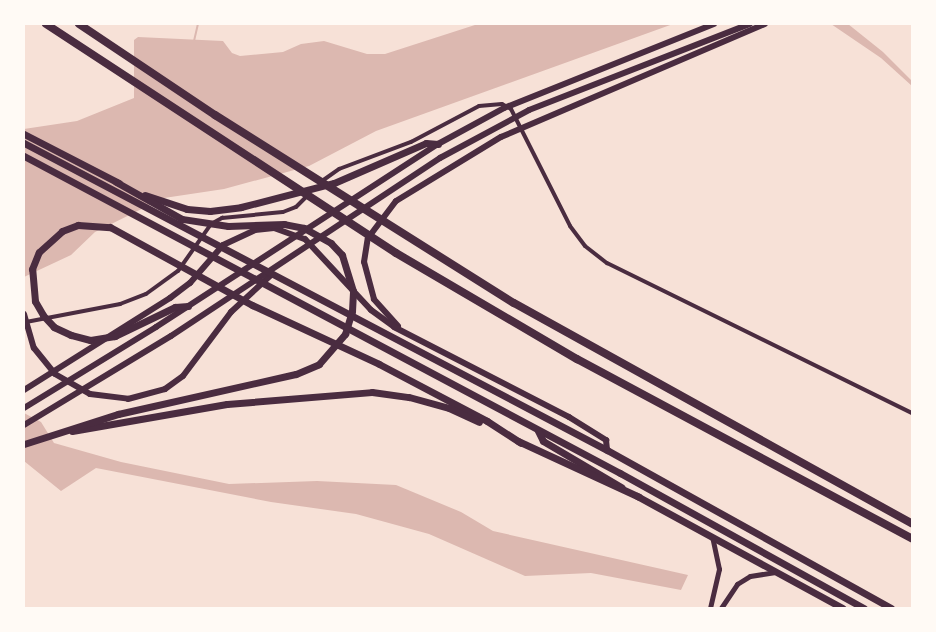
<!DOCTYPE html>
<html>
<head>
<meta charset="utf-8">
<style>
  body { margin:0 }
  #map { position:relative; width:936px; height:632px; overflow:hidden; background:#f7e1d7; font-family:Georgia,serif }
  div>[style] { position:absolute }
  .water>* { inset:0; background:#dcb8b0 }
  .stream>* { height:2px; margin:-1px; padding:0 1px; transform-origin:1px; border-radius:1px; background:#dcb8b0 }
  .minor>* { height:4px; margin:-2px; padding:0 2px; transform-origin:2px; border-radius:2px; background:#4a2c40 }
  .tertiary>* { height:5px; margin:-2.5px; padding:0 2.5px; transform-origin:2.5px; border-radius:2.5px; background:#4a2c40 }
  .primary>* { height:6px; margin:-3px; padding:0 3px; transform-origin:3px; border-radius:3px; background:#4a2c40 }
  .trunk>* { height:7px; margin:-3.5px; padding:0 3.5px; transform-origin:3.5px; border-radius:3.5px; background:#4a2c40 }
  .motorway>* { height:8px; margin:-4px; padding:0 4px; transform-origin:4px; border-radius:4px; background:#4a2c40 }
  span { translate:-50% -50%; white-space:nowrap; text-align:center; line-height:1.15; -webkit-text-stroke:4.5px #fffaf5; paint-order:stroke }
  .frame { position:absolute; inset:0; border:25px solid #fffaf5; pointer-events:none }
</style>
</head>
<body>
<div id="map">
  <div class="water">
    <div style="clip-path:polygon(478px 24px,673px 24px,376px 131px,309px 166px,224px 189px,164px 198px,95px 232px,71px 255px,24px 277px,24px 129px,77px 121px,134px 98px,134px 40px,138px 37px,223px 41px,232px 53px,240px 56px,283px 52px,301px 44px,324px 41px,367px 54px,385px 54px)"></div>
    <div style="clip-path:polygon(831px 24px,848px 24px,883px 52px,912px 81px,912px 86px,881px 58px)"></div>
    <div style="clip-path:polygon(24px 413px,41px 422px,54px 443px,121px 462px,229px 484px,317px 481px,396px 485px,461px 512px,493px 531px,688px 575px,681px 590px,591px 573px,525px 576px,429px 534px,356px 514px,271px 502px,96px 468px,61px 491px,24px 461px)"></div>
  </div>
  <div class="stream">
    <div style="left:194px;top:41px;width:17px;rotate:-77deg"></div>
  </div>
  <div class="minor">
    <div style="left:322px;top:181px;width:21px;rotate:-35deg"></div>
    <div style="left:339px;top:169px;width:77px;rotate:-20.6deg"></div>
    <div style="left:411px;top:142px;width:77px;rotate:-27.9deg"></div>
    <div style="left:479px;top:106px;width:23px;rotate:-5deg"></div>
    <div style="left:502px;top:104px;width:10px;rotate:29deg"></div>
    <div style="left:511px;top:109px;width:131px;rotate:63.2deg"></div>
    <div style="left:570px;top:226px;width:25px;rotate:53deg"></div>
    <div style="left:585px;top:246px;width:28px;rotate:38deg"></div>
    <div style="left:607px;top:263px;width:340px;rotate:26.2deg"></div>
    <div style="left:26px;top:322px;width:96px;rotate:-10.8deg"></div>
    <div style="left:120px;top:304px;width:28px;rotate:-21deg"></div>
    <div style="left:146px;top:294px;width:39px;rotate:-36deg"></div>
    <div style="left:178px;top:271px;width:57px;rotate:-54.9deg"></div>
    <div style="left:211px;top:224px;width:13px;rotate:-29deg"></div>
    <div style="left:222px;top:218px;width:61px;rotate:-5.6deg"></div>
    <div style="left:283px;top:212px;width:14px;rotate:-21deg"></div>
    <div style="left:296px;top:207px;width:17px;rotate:-45deg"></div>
  </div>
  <div class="tertiary">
    <div style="left:710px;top:608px;width:40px;rotate:-77deg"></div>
    <div style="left:719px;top:569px;width:33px;rotate:-102deg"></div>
    <div style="left:721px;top:608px;width:29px;rotate:-56deg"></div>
    <div style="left:737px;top:584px;width:15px;rotate:-32deg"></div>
    <div style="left:750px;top:576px;width:24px;rotate:-9deg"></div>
  </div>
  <div class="primary">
    <div style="left:24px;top:314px;width:35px;rotate:74deg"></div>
    <div style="left:34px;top:348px;width:33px;rotate:51deg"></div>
    <div style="left:55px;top:374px;width:40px;rotate:29.7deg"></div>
    <div style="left:90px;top:394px;width:38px;rotate:7deg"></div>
    <div style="left:128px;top:399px;width:38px;rotate:-15deg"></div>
    <div style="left:165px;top:389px;width:22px;rotate:-36deg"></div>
    <div style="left:183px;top:376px;width:80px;rotate:-53.1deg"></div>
    <div style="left:231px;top:312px;width:56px;rotate:-42.8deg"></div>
    <div style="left:398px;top:326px;width:36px;rotate:-132deg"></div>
    <div style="left:374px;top:299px;width:38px;rotate:-105deg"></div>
    <div style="left:364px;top:262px;width:24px;rotate:-81deg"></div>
    <div style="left:368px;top:238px;width:46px;rotate:-52.9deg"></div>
    <div style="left:396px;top:201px;width:123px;rotate:-31.4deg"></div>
    <div style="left:501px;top:137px;width:287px;rotate:-23.2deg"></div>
    <div style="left:24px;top:390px;width:173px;rotate:-32.2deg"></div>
    <div style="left:170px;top:298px;width:25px;rotate:-37deg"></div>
    <div style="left:190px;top:283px;width:50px;rotate:-49deg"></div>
    <div style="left:223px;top:245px;width:35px;rotate:-25deg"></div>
    <div style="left:255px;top:230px;width:19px;rotate:-6deg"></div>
    <div style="left:274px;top:228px;width:33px;rotate:20deg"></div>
    <div style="left:305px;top:239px;width:97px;rotate:47.1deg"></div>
    <div style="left:371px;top:310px;width:29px;rotate:36deg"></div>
    <div style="left:394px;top:327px;width:197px;rotate:27.2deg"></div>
    <div style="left:569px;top:417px;width:44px;rotate:31.9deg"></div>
    <div style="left:606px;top:440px;width:10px;rotate:84deg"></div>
    <div style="left:24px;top:408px;width:155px;rotate:-31.5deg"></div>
    <div style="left:156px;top:327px;width:336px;rotate:-33deg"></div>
    <div style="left:438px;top:144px;width:75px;rotate:-28.6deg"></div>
    <div style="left:504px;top:108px;width:226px;rotate:-21.8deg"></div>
    <div style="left:24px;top:425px;width:172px;rotate:-31.2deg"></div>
    <div style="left:171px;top:336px;width:323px;rotate:-33.5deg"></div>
    <div style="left:440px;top:158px;width:101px;rotate:-28.3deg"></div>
    <div style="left:529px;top:110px;width:237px;rotate:-21.3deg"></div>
  </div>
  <div class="trunk">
    <div style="left:24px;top:134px;width:107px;rotate:27.3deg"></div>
    <div style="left:24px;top:143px;width:659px;rotate:27.77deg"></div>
    <div style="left:607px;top:450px;width:325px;rotate:29.1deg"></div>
    <div style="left:24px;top:156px;width:675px;rotate:28.01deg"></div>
    <div style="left:620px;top:473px;width:279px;rotate:29deg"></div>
    <div style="left:145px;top:195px;width:44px;rotate:18.4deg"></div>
    <div style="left:187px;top:209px;width:23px;rotate:5deg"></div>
    <div style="left:210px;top:211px;width:31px;rotate:-7deg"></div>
    <div style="left:241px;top:207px;width:96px;rotate:-14.5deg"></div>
    <div style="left:334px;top:183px;width:100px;rotate:-23.5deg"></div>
    <div style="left:426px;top:143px;width:12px;rotate:5deg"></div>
    <div style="left:188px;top:306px;width:13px;rotate:176deg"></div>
    <div style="left:175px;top:307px;width:67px;rotate:154.2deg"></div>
    <div style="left:115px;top:336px;width:25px;rotate:171deg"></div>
    <div style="left:90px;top:340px;width:20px;rotate:-165deg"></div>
    <div style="left:71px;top:335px;width:19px;rotate:-155deg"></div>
    <div style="left:54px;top:327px;width:16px;rotate:-133deg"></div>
    <div style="left:43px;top:315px;width:16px;rotate:-120deg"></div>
    <div style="left:35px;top:301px;width:32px;rotate:-95deg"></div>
    <div style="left:32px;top:269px;width:18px;rotate:-68deg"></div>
    <div style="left:39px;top:252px;width:31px;rotate:-42deg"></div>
    <div style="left:62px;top:231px;width:17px;rotate:-21deg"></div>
    <div style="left:78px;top:225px;width:32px;rotate:4deg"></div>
    <div style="left:110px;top:227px;width:162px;rotate:28.8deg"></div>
    <div style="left:252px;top:305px;width:140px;rotate:24.9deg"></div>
    <div style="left:379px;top:364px;width:122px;rotate:27.8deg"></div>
    <div style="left:487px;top:421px;width:40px;rotate:32.9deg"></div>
    <div style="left:72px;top:431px;width:157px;rotate:-9.9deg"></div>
    <div style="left:227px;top:404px;width:145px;rotate:-4.7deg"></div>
    <div style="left:372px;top:392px;width:37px;rotate:8deg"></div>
    <div style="left:409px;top:397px;width:41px;rotate:15.4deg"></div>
    <div style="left:449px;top:408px;width:33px;rotate:25deg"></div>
    <div style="left:538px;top:431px;width:11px;rotate:63deg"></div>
    <div style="left:543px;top:441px;width:91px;rotate:30.5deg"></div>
    <div style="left:518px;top:441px;width:133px;rotate:24.8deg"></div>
    <div style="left:24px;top:444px;width:99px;rotate:-17.7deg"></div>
    <div style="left:118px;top:414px;width:182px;rotate:-12.7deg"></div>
    <div style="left:296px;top:374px;width:25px;rotate:-23deg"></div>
    <div style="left:319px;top:364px;width:40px;rotate:-49deg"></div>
    <div style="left:345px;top:334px;width:24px;rotate:-73deg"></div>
    <div style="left:352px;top:311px;width:20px;rotate:-87deg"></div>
    <div style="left:353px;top:291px;width:38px;rotate:-107deg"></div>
    <div style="left:342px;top:255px;width:16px;rotate:-133deg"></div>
    <div style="left:331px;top:243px;width:31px;rotate:-151deg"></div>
    <div style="left:304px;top:228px;width:20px;rotate:-169deg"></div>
    <div style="left:284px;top:224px;width:56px;rotate:178deg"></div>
    <div style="left:228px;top:226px;width:47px;rotate:-171.3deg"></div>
    <div style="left:182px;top:219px;width:76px;rotate:-150.7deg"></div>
    <div style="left:637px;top:496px;width:234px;rotate:28.6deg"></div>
  </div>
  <div class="motorway">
    <div style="left:46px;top:24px;width:418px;rotate:33.2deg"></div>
    <div style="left:396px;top:253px;width:210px;rotate:30.4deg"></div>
    <div style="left:577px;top:359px;width:380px;rotate:28.2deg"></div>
    <div style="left:79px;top:24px;width:164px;rotate:33.8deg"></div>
    <div style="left:215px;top:115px;width:353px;rotate:32.2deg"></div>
    <div style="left:514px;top:303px;width:455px;rotate:29deg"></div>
  </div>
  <div class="frame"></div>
</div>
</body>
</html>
